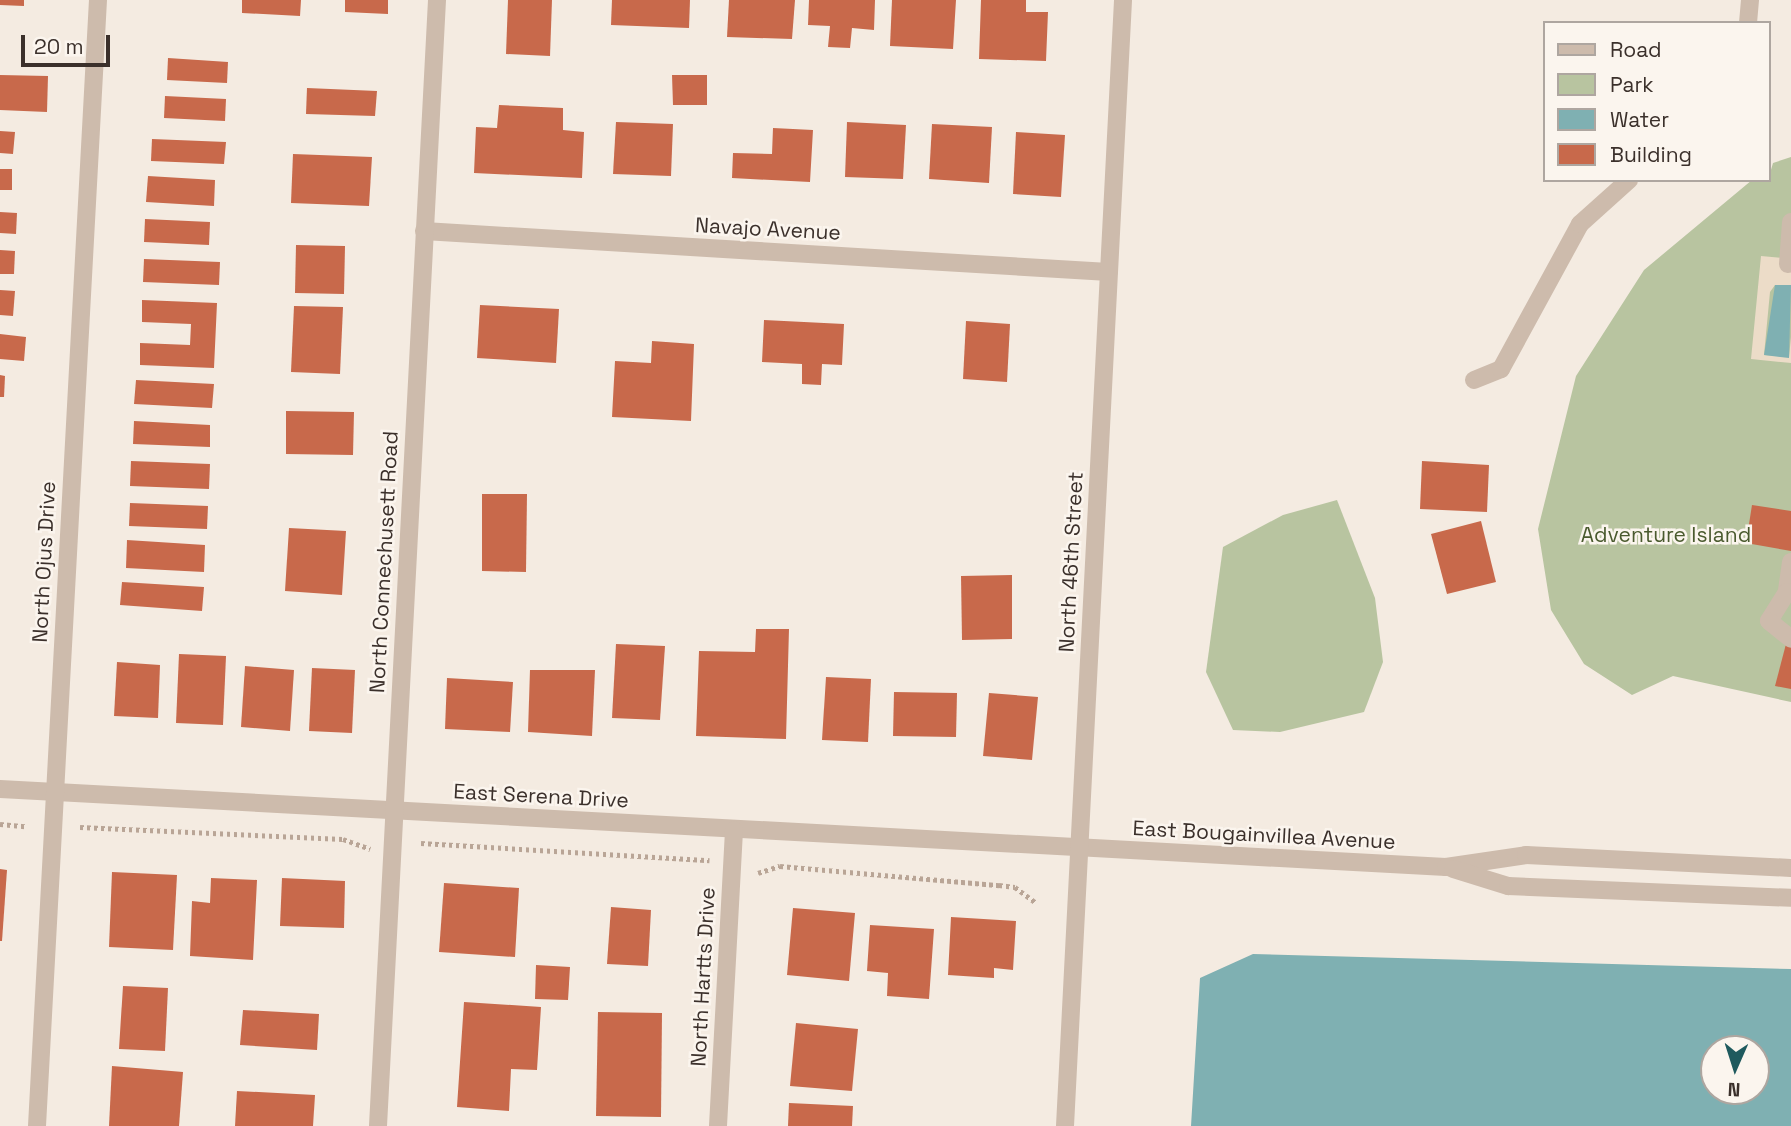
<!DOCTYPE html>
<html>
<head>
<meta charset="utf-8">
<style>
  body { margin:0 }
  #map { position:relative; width:1791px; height:1126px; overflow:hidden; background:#f4ebe1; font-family:"Space Grotesk",sans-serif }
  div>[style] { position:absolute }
  .green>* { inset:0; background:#b8c4a0 }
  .plaza>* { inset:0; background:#ecdcc8 }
  .water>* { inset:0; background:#7fb0b2 }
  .building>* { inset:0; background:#c8694b }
  .path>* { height:4.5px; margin-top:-2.25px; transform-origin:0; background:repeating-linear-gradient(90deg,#b9a596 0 3.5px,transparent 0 7px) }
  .minor>* { height:18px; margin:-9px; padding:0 9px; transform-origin:9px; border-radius:9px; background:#cdbbac }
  span { translate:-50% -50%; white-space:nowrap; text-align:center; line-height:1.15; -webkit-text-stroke:5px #fbf5ee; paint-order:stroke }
  .street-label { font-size:21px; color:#3b302b }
  .park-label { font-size:21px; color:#4a5a2e }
  .legend { position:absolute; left:1543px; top:21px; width:228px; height:161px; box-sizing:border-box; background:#fbf5ee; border:2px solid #aea6a0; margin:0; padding:9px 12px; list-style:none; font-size:21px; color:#3b302b }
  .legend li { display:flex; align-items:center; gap:14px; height:35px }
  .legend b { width:35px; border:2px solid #aea6a0 }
  .north { position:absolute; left:1700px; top:1035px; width:70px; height:70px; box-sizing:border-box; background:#fbf5ee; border:2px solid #aea6a0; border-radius:50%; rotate:183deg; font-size:19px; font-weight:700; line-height:28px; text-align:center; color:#3b302b }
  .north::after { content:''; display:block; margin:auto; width:24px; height:32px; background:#1f5a5e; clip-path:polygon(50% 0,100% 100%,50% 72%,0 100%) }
  .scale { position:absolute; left:21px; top:35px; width:89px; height:32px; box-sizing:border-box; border:4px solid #3b302b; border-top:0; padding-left:9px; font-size:21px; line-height:24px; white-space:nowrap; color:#3b302b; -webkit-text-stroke:5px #fbf5ee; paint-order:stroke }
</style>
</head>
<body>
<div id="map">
  <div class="green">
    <div style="clip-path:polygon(1791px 157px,1791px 702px,1673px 676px,1632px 695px,1584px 664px,1551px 610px,1538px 529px,1576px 376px,1644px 270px,1752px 180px,1768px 180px,1773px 163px)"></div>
    <div style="clip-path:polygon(1337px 500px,1375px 598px,1383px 662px,1364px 712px,1280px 732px,1233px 730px,1206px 672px,1223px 547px,1283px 515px)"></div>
  </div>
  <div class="plaza">
    <div style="clip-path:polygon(1761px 256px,1783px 258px,1791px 267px,1791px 285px,1775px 285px,1770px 292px,1764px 355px,1789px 357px,1791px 337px,1791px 363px,1751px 359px)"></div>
  </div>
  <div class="water">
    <div style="clip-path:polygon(1775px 285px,1791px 285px,1789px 358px,1764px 355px)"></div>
    <div style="clip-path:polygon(evenodd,1253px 954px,1791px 969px,1791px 1126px,1191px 1126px,1200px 978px,1253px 954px,1714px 1049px,1756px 1049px,1756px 1091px,1714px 1091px,1714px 1049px)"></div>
  </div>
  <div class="building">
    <div style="clip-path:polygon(0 0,24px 0,24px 6px,0 5px)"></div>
    <div style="clip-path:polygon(242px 0,301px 0,300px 16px,242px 13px)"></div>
    <div style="clip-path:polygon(345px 0,388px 0,388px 14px,345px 12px)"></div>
    <div style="clip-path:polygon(508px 0,552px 0,550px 56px,506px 54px)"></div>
    <div style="clip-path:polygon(612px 0,690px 0,689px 28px,611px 25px)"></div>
    <div style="clip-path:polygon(729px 0,795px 0,792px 39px,727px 37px)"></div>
    <div style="clip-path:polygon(809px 0,875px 0,874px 30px,852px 28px,850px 48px,828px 47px,830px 26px,808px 25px)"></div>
    <div style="clip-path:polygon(892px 0,956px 0,953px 49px,890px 46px)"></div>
    <div style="clip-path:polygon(981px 0,1026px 0,1026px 12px,1048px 12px,1046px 61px,979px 59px)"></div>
    <div style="clip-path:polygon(168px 58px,228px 62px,227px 83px,167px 80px)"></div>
    <div style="clip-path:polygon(0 75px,48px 76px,47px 112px,0 110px)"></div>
    <div style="clip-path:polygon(672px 75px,707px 75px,707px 105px,673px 105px)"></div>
    <div style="clip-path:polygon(307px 88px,377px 91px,375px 116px,306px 114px)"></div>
    <div style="clip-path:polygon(165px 96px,226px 99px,225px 121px,164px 118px)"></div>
    <div style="clip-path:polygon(499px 105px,563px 108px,563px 130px,584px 132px,582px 178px,474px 173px,476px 127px,497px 128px)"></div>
    <div style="clip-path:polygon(616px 122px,673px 124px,671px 176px,613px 174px)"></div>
    <div style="clip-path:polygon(847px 122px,906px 125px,903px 179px,845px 177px)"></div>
    <div style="clip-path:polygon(932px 124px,992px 127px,989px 183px,929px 179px)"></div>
    <div style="clip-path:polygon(773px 128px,813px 130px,810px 182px,732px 178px,733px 153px,772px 154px)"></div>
    <div style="clip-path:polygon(0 131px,15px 132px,13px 154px,0 153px)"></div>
    <div style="clip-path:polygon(1016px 132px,1065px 135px,1061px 197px,1013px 194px)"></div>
    <div style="clip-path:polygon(152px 139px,226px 142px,224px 164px,151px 161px)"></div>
    <div style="clip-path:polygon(293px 154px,372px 157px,369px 206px,291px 203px)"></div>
    <div style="clip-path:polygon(0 169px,12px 169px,12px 190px,0 190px)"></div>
    <div style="clip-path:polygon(148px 176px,215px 180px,214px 206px,146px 202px)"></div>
    <div style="clip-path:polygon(0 212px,17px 213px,16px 234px,0 233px)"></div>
    <div style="clip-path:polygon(145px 219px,210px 222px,209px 245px,144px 242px)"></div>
    <div style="clip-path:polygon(296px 245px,345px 246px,344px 294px,295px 293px)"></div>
    <div style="clip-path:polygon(0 250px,15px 251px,14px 274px,0 274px)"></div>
    <div style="clip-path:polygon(144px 259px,220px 262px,219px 285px,143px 282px)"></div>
    <div style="clip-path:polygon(0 290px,15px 291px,13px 316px,0 315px)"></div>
    <div style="clip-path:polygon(142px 300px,217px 303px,214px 368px,140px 365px,140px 343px,190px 345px,191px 324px,142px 322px)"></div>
    <div style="clip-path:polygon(480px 305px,559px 309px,556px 363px,477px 358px)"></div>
    <div style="clip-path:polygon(294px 306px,343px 307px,340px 374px,291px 372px)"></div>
    <div style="clip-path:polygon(764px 320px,844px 324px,842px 365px,822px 364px,821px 385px,802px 384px,802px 364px,762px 362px)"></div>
    <div style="clip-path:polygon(966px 321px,1010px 324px,1007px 382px,963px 379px)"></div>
    <div style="clip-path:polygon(0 334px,26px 337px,24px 361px,0 359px)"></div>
    <div style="clip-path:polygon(652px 341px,694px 344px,691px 421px,612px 417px,615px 361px,651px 363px)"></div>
    <div style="clip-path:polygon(0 375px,5px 376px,4px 397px,0 397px)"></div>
    <div style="clip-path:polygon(136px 380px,214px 384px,212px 408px,134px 404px)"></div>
    <div style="clip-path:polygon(286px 411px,354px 412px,353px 455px,286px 454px)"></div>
    <div style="clip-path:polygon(134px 421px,210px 425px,210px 447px,133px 444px)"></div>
    <div style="clip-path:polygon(131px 461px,210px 464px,209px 489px,130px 486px)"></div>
    <div style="clip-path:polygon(1422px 461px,1489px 465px,1487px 512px,1420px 509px)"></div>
    <div style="clip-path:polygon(482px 494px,527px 494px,526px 572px,482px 571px)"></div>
    <div style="clip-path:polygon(130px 503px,208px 506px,207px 529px,129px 526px)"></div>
    <div style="clip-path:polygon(1752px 505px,1791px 511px,1791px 551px,1746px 543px)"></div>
    <div style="clip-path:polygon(1481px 521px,1496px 582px,1447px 594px,1431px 534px)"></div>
    <div style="clip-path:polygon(289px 528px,346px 531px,342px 595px,285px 591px)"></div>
    <div style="clip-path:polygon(127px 540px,205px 545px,204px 572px,126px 568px)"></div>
    <div style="clip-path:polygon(1012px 575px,1012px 639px,962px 640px,961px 576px)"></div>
    <div style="clip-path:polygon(122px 582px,204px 587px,202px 611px,120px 605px)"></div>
    <div style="clip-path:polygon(756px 629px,789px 629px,786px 739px,696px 736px,699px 651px,755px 652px)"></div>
    <div style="clip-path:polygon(616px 644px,665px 646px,660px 720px,612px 718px)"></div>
    <div style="clip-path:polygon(1786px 644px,1791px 645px,1791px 689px,1775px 686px)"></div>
    <div style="clip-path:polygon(179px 654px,226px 656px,223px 725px,176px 723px)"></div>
    <div style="clip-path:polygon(117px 662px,160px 665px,158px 718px,114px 716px)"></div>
    <div style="clip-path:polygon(245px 666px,294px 670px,290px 731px,241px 727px)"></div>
    <div style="clip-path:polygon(312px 668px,355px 670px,352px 733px,309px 731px)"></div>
    <div style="clip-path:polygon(530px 670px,595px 670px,592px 736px,528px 732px)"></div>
    <div style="clip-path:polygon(826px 677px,871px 679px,868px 742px,822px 740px)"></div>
    <div style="clip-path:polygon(447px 678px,513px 682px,510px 732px,445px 729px)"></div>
    <div style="clip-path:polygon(894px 692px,957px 693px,956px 737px,893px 736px)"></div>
    <div style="clip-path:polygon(989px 693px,1038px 697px,1032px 760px,983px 756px)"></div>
    <div style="clip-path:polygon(0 869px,7px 870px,2px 941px,0 941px)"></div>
    <div style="clip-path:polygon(112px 872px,177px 875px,173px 950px,109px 947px)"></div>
    <div style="clip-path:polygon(211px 878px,257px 880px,253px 960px,190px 956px,192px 901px,210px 903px)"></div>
    <div style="clip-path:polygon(282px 878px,345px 881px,344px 928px,280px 926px)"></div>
    <div style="clip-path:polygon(444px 883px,519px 888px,515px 957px,439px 952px)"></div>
    <div style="clip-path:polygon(611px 907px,651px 910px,648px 966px,607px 964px)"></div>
    <div style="clip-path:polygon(793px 908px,855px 913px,849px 981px,787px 975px)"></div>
    <div style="clip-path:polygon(951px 917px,1016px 921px,1013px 970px,994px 968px,994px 978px,948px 975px)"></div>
    <div style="clip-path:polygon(870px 925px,934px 929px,929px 999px,887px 996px,888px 973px,867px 971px)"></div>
    <div style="clip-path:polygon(536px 965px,570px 967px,568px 1000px,535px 999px)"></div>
    <div style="clip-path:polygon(123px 986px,168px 988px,165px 1051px,119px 1049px)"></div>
    <div style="clip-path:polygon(464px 1002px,541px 1007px,537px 1070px,511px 1069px,509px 1111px,457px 1107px)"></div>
    <div style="clip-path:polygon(243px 1010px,319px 1014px,317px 1050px,240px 1045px)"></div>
    <div style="clip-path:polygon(598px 1012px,662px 1013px,661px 1117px,596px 1116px)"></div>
    <div style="clip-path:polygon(796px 1023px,858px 1029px,852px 1091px,790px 1086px)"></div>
    <div style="clip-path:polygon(112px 1066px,183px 1072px,179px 1126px,109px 1126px)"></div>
    <div style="clip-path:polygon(237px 1091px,315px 1095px,313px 1126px,235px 1126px)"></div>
    <div style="clip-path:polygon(789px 1103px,853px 1106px,852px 1126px,788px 1126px)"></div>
  </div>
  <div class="path">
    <div style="left:0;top:824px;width:25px;rotate:5deg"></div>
    <div style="left:80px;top:827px;width:263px;rotate:2.6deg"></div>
    <div style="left:343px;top:839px;width:29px;rotate:20deg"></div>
    <div style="left:421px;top:843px;width:289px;rotate:3.4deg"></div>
    <div style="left:758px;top:873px;width:23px;rotate:-18deg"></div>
    <div style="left:780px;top:866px;width:220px;rotate:5deg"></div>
    <div style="left:999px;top:885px;width:16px;rotate:7deg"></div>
    <div style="left:1015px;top:887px;width:26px;rotate:37deg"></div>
  </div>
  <div class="minor">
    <div style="left:1748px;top:23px;width:23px;rotate:-85deg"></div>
    <div style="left:424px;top:231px;width:686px;rotate:3.43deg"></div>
    <div style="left:1788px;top:264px;width:42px;rotate:-85.9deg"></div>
    <div style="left:1474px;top:380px;width:29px;rotate:-22deg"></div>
    <div style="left:1501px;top:369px;width:165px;rotate:-61.4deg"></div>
    <div style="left:1580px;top:224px;width:66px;rotate:-41.9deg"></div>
    <div style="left:1791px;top:562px;width:30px;rotate:98deg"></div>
    <div style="left:1787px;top:592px;width:34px;rotate:122deg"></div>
    <div style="left:1769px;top:621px;width:28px;rotate:39deg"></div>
    <div style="left:0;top:789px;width:1448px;rotate:3.09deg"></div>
    <div style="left:1446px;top:867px;width:81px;rotate:-8.5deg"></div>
    <div style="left:1526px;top:855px;width:265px;rotate:2.8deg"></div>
    <div style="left:1453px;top:869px;width:58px;rotate:17.2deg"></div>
    <div style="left:1508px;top:886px;width:283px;rotate:2.4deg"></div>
    <div style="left:37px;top:1126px;width:1128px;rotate:-86.9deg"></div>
    <div style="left:378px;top:1126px;width:1128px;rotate:-87deg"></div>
    <div style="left:718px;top:1126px;width:296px;rotate:-86.9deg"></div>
    <div style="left:1065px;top:1126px;width:1127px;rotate:-87.05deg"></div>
  </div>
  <div class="street-label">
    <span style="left:768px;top:229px;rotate:3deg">Navajo Avenue</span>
    <span style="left:44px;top:562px;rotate:-87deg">North Ojus Drive</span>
    <span style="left:384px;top:562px;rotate:-87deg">North Connechusett Road</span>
    <span style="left:1071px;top:562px;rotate:-87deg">North 46th Street</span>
    <span style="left:541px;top:796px;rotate:3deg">East Serena Drive</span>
    <span style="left:1264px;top:835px;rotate:3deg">East Bougainvillea Avenue</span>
    <span style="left:703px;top:977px;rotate:-87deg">North Hartts Drive</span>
  </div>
  <div class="park-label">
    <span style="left:1666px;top:535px">Adventure Island</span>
  </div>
  <ul class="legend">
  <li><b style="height:9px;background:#cdbbac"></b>Road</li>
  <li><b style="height:19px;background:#b8c4a0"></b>Park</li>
  <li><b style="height:19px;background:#7fb0b2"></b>Water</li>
  <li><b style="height:19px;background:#c8694b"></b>Building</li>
  </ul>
  <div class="north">N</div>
  <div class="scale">20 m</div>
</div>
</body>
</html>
